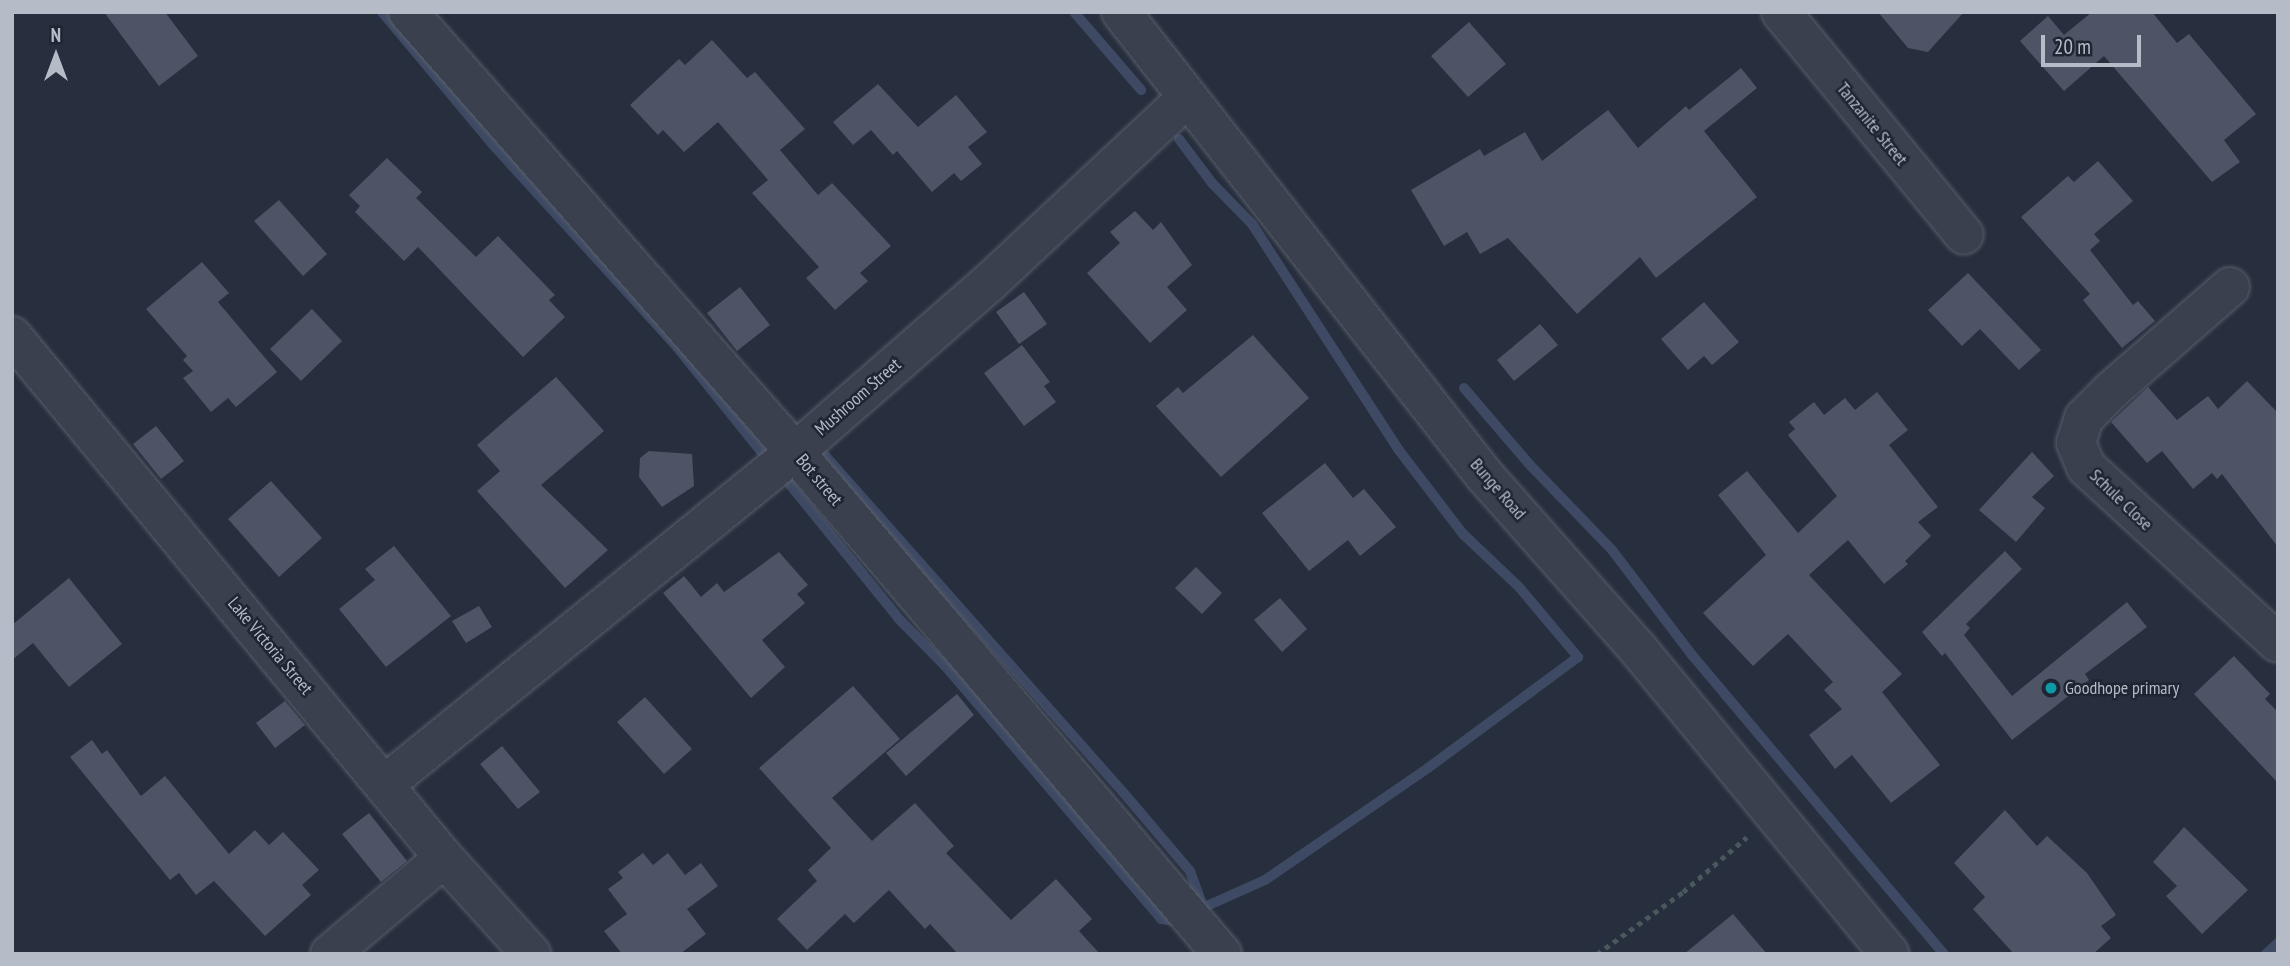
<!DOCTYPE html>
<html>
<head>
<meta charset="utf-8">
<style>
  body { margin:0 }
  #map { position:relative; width:2290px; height:966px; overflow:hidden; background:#272e3d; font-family:"PT Sans Narrow",sans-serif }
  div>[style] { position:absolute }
  .stream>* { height:10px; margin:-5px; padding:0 5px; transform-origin:5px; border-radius:5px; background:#3e4a64 }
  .building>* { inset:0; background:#4d5465 }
  .path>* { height:4.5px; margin-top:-2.25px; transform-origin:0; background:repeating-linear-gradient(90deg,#48585d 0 5px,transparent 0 10px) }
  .roads { filter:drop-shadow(0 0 2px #585e6b) drop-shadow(0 0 2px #585e6b) }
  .street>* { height:38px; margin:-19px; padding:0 19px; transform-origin:19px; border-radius:19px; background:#3a404d }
  .dots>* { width:19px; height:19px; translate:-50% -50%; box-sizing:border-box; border:4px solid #1f2532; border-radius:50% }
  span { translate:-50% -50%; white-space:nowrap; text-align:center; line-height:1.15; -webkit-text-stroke:5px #1f2532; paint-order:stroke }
  .street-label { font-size:18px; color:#b6bbc8 }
  .poi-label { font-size:18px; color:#b6bbc8 }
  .left { translate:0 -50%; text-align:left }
  .frame { position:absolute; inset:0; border:14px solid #b6bbc8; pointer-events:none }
  .north { position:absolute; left:21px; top:21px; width:70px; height:70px; -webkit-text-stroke:5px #1f2532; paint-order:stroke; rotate:0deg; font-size:19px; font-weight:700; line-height:28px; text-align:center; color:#b6bbc8 }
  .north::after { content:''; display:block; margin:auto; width:24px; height:32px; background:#b6bbc8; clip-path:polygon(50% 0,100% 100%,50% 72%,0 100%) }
  .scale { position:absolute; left:2041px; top:35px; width:100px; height:32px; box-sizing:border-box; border:4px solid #b6bbc8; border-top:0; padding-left:9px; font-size:21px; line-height:24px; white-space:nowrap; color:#b6bbc8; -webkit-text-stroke:5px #1f2532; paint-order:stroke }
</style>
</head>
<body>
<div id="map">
  <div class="stream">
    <div style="left:382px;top:12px;width:176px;rotate:50.1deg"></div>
    <div style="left:495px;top:147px;width:270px;rotate:47.7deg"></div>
    <div style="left:677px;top:347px;width:144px;rotate:51.2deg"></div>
    <div style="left:1074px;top:12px;width:103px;rotate:49.3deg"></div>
    <div style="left:1179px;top:139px;width:55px;rotate:53.1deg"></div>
    <div style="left:1212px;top:183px;width:57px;rotate:45.7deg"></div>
    <div style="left:1252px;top:224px;width:268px;rotate:57deg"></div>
    <div style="left:1398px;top:449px;width:107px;rotate:52.6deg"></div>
    <div style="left:1463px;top:534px;width:77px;rotate:43.4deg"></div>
    <div style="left:1519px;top:587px;width:92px;rotate:49.9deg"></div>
    <div style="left:1578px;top:657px;width:187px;rotate:143.5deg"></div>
    <div style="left:1428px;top:768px;width:198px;rotate:145.5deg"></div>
    <div style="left:1265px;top:880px;width:73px;rotate:155.9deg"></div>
    <div style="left:1464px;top:388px;width:101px;rotate:49.4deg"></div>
    <div style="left:1530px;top:465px;width:118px;rotate:46deg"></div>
    <div style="left:1612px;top:550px;width:132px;rotate:52.7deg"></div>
    <div style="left:1692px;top:655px;width:391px;rotate:49.9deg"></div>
    <div style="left:815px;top:457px;width:9px;rotate:-36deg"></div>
    <div style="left:822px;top:452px;width:462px;rotate:48.5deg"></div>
    <div style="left:1128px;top:798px;width:96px;rotate:49.7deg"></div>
    <div style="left:1190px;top:871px;width:38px;rotate:70deg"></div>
    <div style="left:796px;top:474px;width:11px;rotate:142deg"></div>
    <div style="left:787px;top:481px;width:178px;rotate:50.9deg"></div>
    <div style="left:899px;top:619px;width:69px;rotate:45.6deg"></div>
    <div style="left:947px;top:668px;width:330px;rotate:49.5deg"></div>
    <div style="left:1161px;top:919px;width:15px;rotate:8deg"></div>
    <div style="left:2266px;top:954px;width:16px;rotate:-43deg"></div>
  </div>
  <div class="building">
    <div style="clip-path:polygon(104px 12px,165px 12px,198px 56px,159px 86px)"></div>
    <div style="clip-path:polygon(1878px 12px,1964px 12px,1928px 52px,1908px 48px)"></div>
    <div style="clip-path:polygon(2092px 12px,2152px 12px,2177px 43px,2189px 34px,2256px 114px,2224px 140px,2240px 162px,2212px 182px,2104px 56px,2064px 91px,2020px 41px,2048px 16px,2064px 35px)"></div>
    <div style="clip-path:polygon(1469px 22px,1506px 64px,1468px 97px,1431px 56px)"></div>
    <div style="clip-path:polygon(712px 40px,747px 78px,755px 72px,805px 129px,780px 150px,818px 195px,832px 183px,891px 246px,860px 273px,868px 281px,835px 310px,806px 278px,819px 267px,752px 193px,768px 180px,718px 122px,684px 152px,663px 130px,658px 135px,630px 105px,679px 59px,685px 65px)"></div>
    <div style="clip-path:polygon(1741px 68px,1757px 88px,1704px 131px,1757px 197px,1656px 278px,1640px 257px,1577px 314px,1508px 238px,1480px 254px,1467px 232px,1444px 246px,1411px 190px,1480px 149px,1484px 156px,1525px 132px,1542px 161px,1608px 110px,1638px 148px,1686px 106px,1689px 110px)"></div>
    <div style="clip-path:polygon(878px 84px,918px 127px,956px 95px,987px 132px,968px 147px,982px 164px,961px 181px,954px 173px,932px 192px,897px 151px,893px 155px,871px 130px,853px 145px,833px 122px)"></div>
    <div style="clip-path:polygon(387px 158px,422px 192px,416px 198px,476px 257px,498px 236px,555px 295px,549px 300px,565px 317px,523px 357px,418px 247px,404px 261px,355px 212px,360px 206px,349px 195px)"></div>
    <div style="clip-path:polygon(2098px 161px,2133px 201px,2094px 234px,2100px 241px,2090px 250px,2133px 305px,2138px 301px,2155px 321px,2122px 348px,2083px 300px,2090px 294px,2021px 217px,2068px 176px,2074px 182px)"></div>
    <div style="clip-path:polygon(279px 200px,327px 254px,303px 276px,254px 221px)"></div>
    <div style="clip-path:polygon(1135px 211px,1153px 230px,1161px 222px,1192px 265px,1167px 287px,1187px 310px,1150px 343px,1087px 273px,1120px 243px,1110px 232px)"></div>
    <div style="clip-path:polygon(202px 262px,229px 293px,218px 302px,277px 372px,236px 407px,228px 398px,211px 412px,183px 378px,193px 371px,183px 360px,187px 356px,146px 309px)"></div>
    <div style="clip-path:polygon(1968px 273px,2041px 350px,2019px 370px,1980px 329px,1962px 346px,1928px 310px)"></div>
    <div style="clip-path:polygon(740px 287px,770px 325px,737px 351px,707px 313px)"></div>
    <div style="clip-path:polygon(1024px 292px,1047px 324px,1019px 344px,996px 312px)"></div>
    <div style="clip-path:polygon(1704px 302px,1739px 342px,1712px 365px,1704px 356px,1688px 370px,1661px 339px)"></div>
    <div style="clip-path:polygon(312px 309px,342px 341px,301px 381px,270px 349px)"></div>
    <div style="clip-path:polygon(1540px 324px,1558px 345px,1514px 381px,1497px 360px)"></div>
    <div style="clip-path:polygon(1253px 335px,1309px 398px,1221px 477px,1156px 406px,1178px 387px,1183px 393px)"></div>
    <div style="clip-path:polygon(1022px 345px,1050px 382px,1044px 386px,1056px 402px,1024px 426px,984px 373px)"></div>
    <div style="clip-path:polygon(556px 377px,604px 431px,541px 485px,608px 550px,565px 588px,477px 491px,500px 471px,477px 445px)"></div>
    <div style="clip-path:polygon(2247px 381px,2278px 413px,2278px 547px,2222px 474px,2217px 479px,2212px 473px,2193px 489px,2162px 451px,2147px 463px,2111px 422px,2148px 387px,2177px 420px,2208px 396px,2218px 409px)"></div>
    <div style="clip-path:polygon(1877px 392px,1908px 430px,1889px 445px,1938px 507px,1918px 522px,1931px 536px,1905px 561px,1908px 564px,1884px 584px,1848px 540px,1809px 575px,1902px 674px,1882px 692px,1940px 765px,1891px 803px,1852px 755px,1835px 769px,1809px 735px,1842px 709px,1824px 690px,1833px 682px,1788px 634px,1753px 666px,1703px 613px,1766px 555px,1718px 495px,1747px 471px,1798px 533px,1837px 496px,1788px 435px,1795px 429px,1789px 422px,1814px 402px,1824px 415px,1845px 398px,1855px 410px)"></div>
    <div style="clip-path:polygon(156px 426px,184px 461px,161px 479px,133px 444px)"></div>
    <div style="clip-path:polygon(649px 451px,692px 454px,694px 486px,662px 507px,639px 477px,640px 458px)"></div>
    <div style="clip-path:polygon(2032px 452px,2054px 476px,2032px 497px,2045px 508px,2016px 542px,1979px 510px)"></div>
    <div style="clip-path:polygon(1325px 463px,1353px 498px,1364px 489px,1396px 527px,1360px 556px,1348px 540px,1309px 571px,1262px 513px)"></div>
    <div style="clip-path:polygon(271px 481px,322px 538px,279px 577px,228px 519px)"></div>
    <div style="clip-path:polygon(394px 546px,451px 616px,386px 667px,339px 609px,375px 580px,365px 569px)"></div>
    <div style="clip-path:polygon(2005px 551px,2022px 569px,1966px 624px,1970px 628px,1964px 635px,2012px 696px,2127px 602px,2147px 627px,2085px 674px,2089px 680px,2012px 740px,1945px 653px,1942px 656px,1922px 632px)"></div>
    <div style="clip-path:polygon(779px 552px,808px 585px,797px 594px,805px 603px,762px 640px,785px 667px,751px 698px,663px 593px,684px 576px,701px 597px,717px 583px,724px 592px)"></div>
    <div style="clip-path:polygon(1196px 567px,1222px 593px,1202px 614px,1175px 588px)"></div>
    <div style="clip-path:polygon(69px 578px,122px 644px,69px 687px,33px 643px,12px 660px,12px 625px)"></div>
    <div style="clip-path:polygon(1280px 598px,1307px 629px,1282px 652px,1254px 620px)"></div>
    <div style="clip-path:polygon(479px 606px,492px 627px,466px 643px,452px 621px)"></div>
    <div style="clip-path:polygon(2234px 656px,2270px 694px,2265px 699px,2278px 712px,2278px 783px,2194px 694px)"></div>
    <div style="clip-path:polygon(853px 686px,900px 739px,832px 798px,872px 841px,915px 803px,954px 846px,946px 853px,1011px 920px,1056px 879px,1092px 919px,1079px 931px,1100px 954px,958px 954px,930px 924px,925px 929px,889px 890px,854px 923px,845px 914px,807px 950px,777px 919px,817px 881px,808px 870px,831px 848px,759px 768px)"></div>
    <div style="clip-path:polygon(957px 694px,974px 715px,906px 776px,886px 753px)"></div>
    <div style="clip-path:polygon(645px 697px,692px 749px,664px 774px,617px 722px)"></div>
    <div style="clip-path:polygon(285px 701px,305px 725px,275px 748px,256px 723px)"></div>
    <div style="clip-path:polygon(92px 740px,102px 754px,107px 750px,141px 796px,165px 776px,229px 854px,255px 830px,269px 845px,283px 832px,319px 870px,302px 885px,311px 895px,265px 936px,214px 881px,196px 895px,179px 873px,170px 880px,70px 757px)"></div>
    <div style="clip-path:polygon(502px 746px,540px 792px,518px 809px,480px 764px)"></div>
    <div style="clip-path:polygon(2005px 810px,2037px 846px,2047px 836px,2087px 873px,2116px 915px,2101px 926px,2111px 938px,2093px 954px,2014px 954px,1973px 909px,1985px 897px,1954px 863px)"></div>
    <div style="clip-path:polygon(369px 813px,407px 861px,381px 882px,342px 834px)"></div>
    <div style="clip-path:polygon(2184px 827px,2248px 890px,2202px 934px,2166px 896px,2177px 886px,2153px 862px)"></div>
    <div style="clip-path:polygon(643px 853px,653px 865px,668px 853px,685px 875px,701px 863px,718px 886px,687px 909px,706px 934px,680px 954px,622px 954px,604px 931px,627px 914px,608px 889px,623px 878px,618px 872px)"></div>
    <div style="clip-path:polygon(1733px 914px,1767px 954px,1684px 954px)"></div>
  </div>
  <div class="path">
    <div style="left:1597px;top:954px;width:106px;rotate:-35.8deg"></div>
    <div style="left:1683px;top:892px;width:84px;rotate:-40.7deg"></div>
  </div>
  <div class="roads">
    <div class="street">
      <div style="left:408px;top:12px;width:586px;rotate:48.67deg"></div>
      <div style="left:795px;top:452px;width:659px;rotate:49.62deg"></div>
      <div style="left:1121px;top:12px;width:588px;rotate:51.9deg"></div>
      <div style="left:1484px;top:475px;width:232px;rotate:48.5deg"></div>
      <div style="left:1638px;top:649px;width:395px;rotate:50.5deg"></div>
      <div style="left:1781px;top:12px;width:288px;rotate:50.6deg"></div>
      <div style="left:2230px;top:287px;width:157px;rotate:138.9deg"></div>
      <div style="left:2112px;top:390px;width:40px;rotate:135deg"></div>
      <div style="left:2084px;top:418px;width:26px;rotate:108deg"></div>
      <div style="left:2076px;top:443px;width:26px;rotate:67deg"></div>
      <div style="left:2086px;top:467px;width:260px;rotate:42.5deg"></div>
      <div style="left:12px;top:336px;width:678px;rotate:50.39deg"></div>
      <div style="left:444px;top:858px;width:130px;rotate:47.8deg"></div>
      <div style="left:384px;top:785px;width:529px;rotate:-39.02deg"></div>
      <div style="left:795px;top:452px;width:257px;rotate:-41.1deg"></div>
      <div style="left:989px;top:283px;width:271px;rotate:-43.1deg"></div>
      <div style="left:330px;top:954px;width:149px;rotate:-40.1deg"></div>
    </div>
  </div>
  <div class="dots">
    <div style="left:2051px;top:688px;background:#0f9aa8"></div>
  </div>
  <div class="street-label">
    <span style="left:1872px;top:124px;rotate:51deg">Tanzanite Street</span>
    <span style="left:858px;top:397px;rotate:-41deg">Mushroom Street</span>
    <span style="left:819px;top:480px;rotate:50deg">Bot street</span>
    <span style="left:1498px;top:489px;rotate:49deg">Bunge Road</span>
    <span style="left:2121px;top:500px;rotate:44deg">Schule Close</span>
    <span style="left:270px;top:646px;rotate:50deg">Lake Victoria Street</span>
  </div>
  <div class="poi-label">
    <span class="left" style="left:2065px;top:688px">Goodhope primary</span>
  </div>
  <div class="frame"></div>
  <div class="north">N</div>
  <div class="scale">20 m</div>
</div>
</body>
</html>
